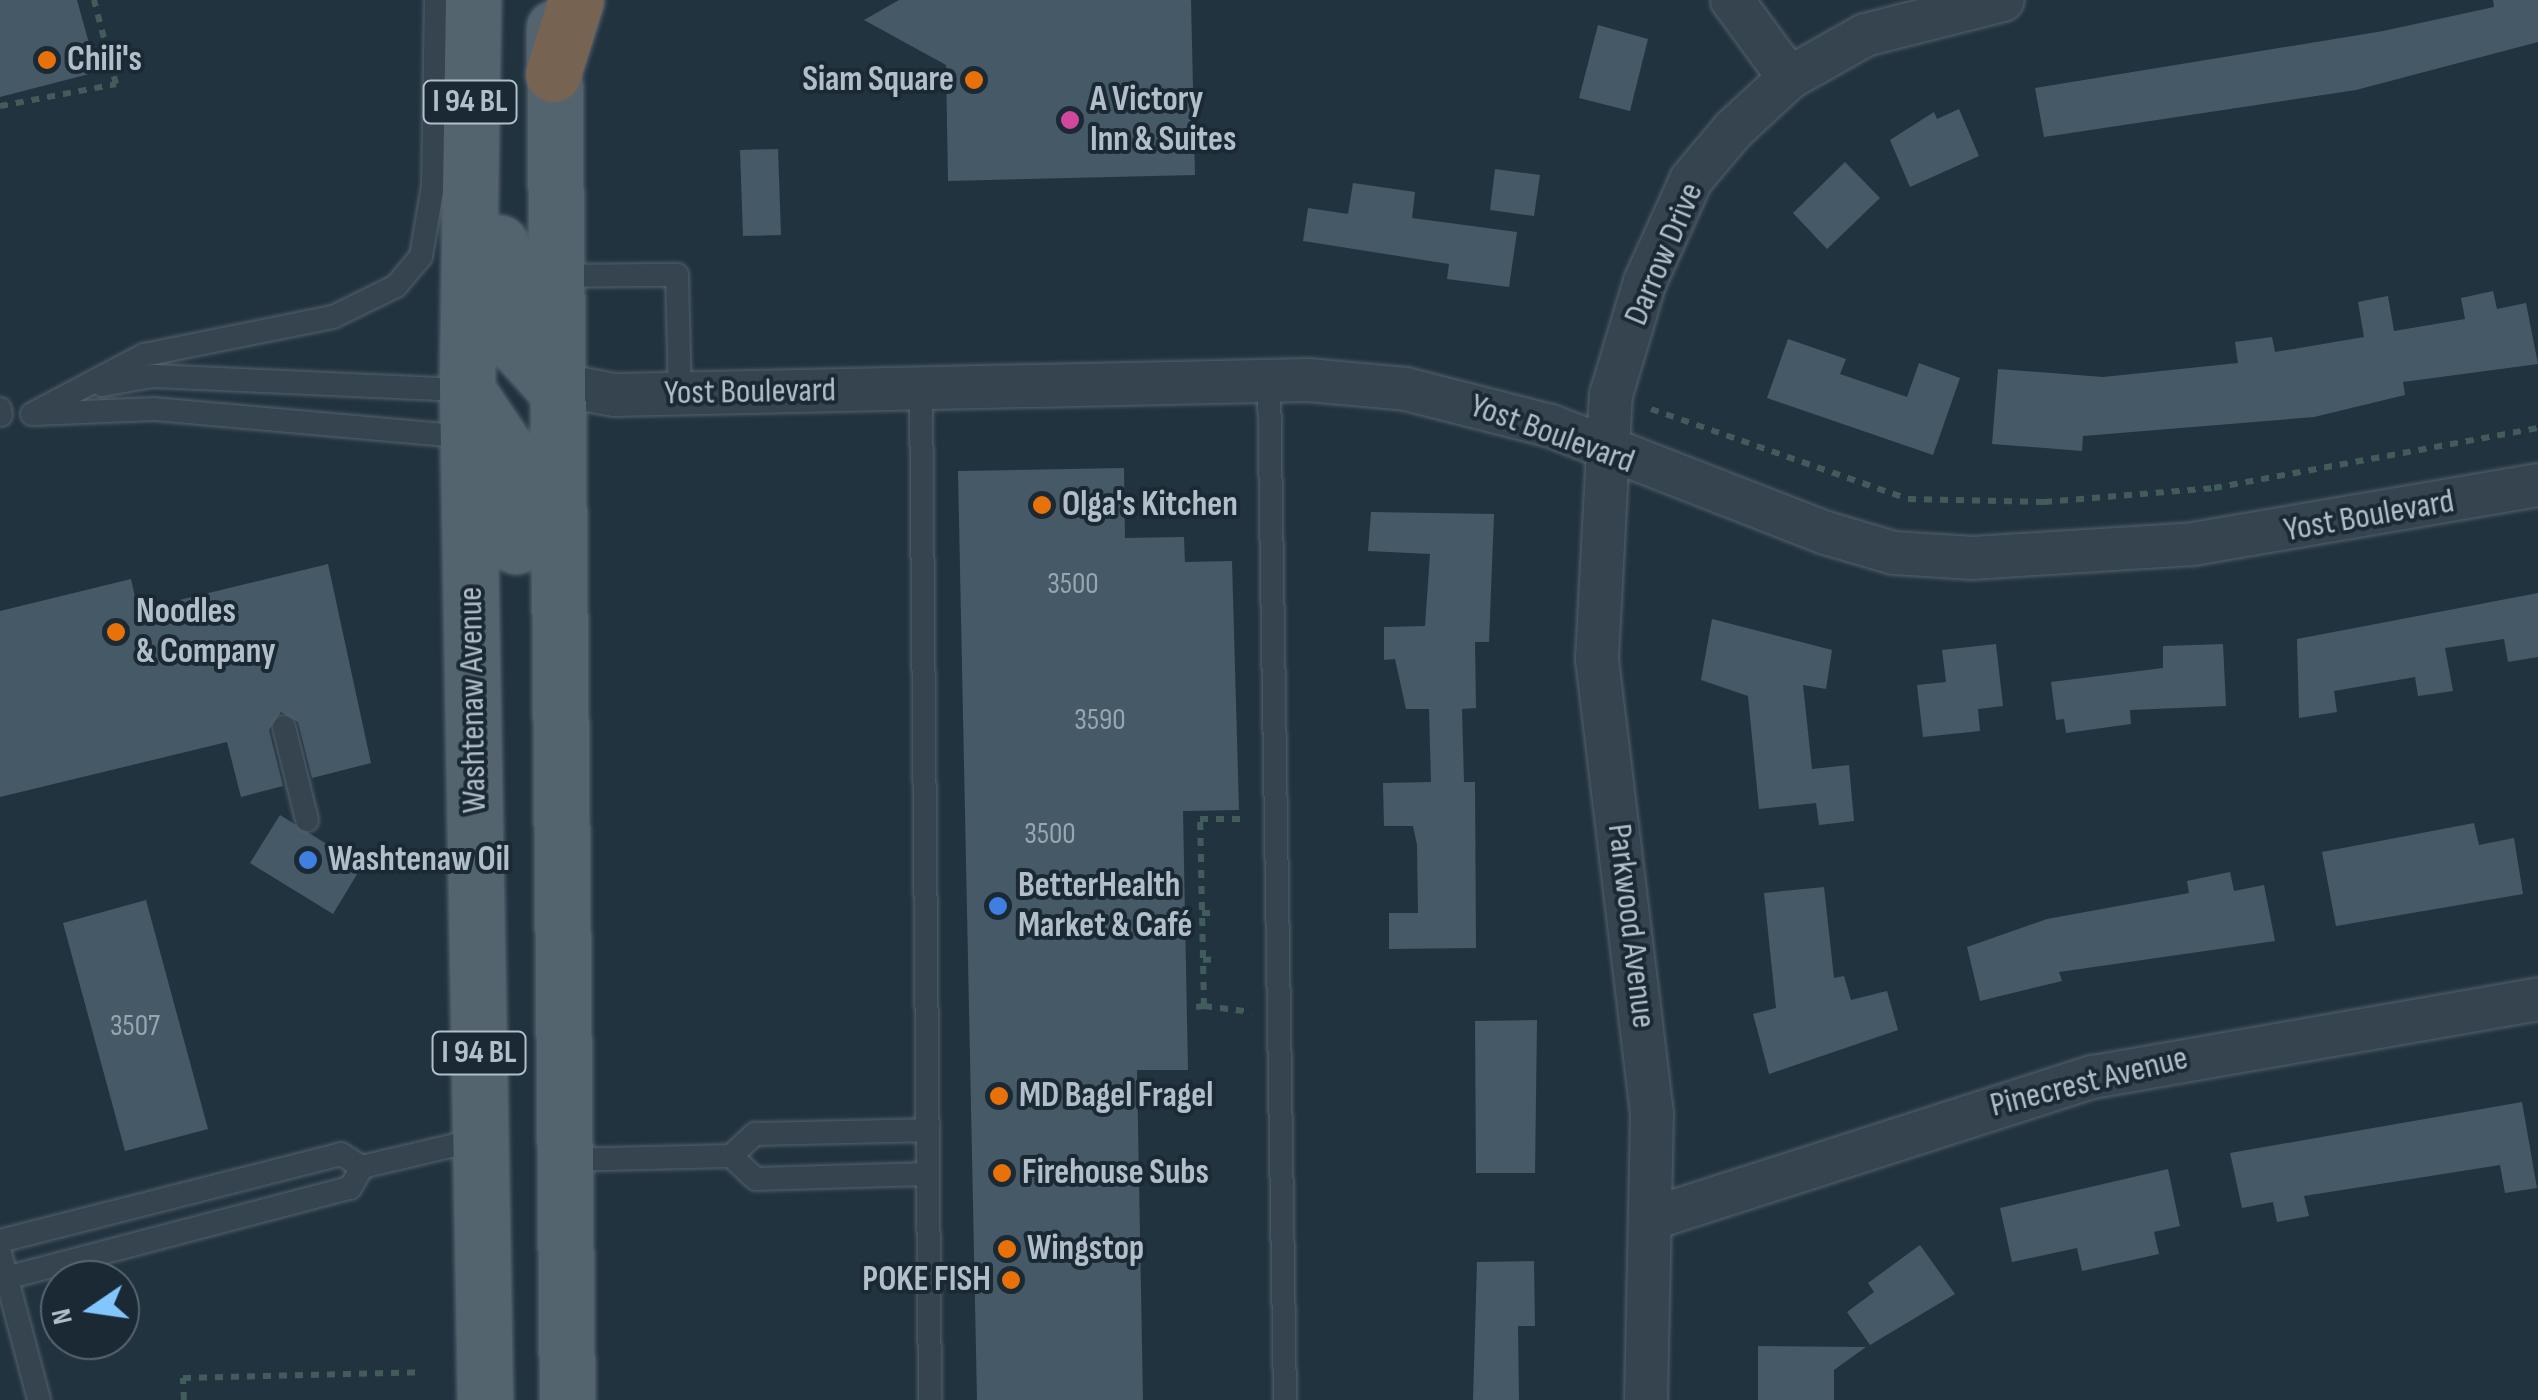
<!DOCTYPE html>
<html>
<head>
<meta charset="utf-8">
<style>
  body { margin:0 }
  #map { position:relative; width:2538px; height:1400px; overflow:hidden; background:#223340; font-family:"Sofia Sans Condensed",sans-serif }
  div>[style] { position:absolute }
  .building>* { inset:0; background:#465966 }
  .path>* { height:6px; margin-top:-3px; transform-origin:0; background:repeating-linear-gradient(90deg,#425c5b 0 8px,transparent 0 16px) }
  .roads { filter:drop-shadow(0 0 2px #54626d) drop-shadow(0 0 2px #54626d) }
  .lane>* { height:22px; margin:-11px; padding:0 11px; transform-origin:11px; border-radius:11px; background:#36444f }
  .street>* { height:42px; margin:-21px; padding:0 21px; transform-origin:21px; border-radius:21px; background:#36444f }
  .primary>* { height:55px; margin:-27.5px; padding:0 27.5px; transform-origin:27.5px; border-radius:27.5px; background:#54646f }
  .highway>* { height:55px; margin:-27.5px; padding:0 27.5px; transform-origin:27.5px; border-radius:27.5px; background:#766352 }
  .dots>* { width:28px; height:28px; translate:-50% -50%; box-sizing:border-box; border:5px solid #1b2934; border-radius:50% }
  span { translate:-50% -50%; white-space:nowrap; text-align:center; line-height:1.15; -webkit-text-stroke:8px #1b2934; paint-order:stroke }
  .number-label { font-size:30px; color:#97a6b1 }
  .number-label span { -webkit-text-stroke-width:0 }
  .shield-label span { padding:2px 8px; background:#1b2934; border:2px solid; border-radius:8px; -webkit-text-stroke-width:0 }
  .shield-label { font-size:32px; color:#b2bfca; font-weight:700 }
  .poi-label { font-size:35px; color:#b2bfca; font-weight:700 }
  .left { translate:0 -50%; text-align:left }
  .right { translate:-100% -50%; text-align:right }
  .street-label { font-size:35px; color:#b2bfca }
  .north { position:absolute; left:40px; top:1260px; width:100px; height:100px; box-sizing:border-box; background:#1b2934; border:2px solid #576570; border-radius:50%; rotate:257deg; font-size:28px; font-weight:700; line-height:40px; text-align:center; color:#b2bfca }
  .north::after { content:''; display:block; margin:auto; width:35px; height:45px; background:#82c5ff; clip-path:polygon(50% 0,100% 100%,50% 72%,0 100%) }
</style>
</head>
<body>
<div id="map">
  <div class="building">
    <div style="clip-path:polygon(0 0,77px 0,97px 72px,0 97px)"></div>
    <div style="clip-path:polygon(899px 0,1191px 0,1195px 175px,948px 181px,946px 65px,864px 20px)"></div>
    <div style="clip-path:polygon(2493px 0,2538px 0,2538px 42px,2356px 90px,2044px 137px,2035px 88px,2383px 31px,2494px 7px)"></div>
    <div style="clip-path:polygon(1598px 25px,1648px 39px,1630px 111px,1579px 98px)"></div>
    <div style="clip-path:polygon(1959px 109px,1979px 156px,1910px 187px,1890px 140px,1934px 112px,1937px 119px)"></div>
    <div style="clip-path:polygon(778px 149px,781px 235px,743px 236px,740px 150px)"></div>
    <div style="clip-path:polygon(1845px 162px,1880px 198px,1827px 249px,1793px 213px)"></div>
    <div style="clip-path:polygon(1495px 169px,1540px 175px,1534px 216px,1490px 210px)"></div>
    <div style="clip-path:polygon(1353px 183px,1415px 192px,1412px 218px,1517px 232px,1509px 287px,1447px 279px,1449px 264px,1303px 241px,1308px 208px,1348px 214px)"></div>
    <div style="clip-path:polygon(2493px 291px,2497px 309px,2526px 303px,2538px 364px,2403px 382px,2405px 395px,2314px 417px,2083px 436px,2082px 451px,1992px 444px,1998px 369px,2103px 377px,2238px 363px,2235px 342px,2272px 337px,2275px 352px,2364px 337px,2358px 302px,2388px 296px,2394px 331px,2465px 319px,2461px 298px)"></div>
    <div style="clip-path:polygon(1788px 339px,1846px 359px,1840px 374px,1907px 397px,1919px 363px,1960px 378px,1933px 455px,1767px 398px)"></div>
    <div style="clip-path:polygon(1124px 468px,1125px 538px,1184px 537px,1185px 562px,1232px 561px,1239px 810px,1183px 811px,1188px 1070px,1137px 1070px,1143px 1400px,977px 1400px,958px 471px)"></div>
    <div style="clip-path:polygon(1371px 512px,1494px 514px,1489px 642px,1475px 642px,1476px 708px,1462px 709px,1464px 782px,1475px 782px,1476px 948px,1389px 949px,1389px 913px,1418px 913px,1417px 845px,1413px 826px,1384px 826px,1383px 783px,1431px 782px,1429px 709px,1406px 709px,1395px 659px,1384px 660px,1384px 627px,1425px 626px,1430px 554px,1368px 551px)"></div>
    <div style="clip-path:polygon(328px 564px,371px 763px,312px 778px,298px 722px,281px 712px,269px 730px,283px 786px,241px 797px,227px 742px,0 797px,0 611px,131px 579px,138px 610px)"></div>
    <div style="clip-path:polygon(2538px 593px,2538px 657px,2508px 662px,2504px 639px,2445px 648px,2453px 691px,2418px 696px,2415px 677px,2334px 691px,2337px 712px,2299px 718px,2297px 639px)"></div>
    <div style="clip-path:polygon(1712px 619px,1832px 650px,1826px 689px,1803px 685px,1812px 769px,1849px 765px,1854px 821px,1819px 825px,1816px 803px,1759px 809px,1748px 696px,1701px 680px)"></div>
    <div style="clip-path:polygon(1996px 644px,2003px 706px,1978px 709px,1980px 731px,1923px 737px,1917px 685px,1946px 682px,1942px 650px)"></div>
    <div style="clip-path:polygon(2223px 644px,2226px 706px,2130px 710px,2131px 724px,2066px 733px,2064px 719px,2056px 720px,2051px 682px,2163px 668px,2163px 646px)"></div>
    <div style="clip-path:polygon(280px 815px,362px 866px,333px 914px,250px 863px)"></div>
    <div style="clip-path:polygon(2474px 823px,2479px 845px,2514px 838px,2523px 894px,2336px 926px,2322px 852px)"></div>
    <div style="clip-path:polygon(2230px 872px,2234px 891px,2264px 885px,2275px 941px,2059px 972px,2062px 981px,1980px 1001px,1967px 947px,2047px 919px,2189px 893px,2187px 881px)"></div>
    <div style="clip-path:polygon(1824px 887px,1834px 978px,1844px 976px,1851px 1000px,1887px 991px,1898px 1030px,1769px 1074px,1753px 1014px,1776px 1008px,1764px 893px)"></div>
    <div style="clip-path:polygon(146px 900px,208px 1129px,125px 1151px,63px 923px)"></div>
    <div style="clip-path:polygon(1537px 1020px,1535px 1173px,1476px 1173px,1475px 1021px)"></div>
    <div style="clip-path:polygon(2522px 1102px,2537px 1188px,2505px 1193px,2500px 1165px,2304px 1196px,2309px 1216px,2277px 1222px,2273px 1202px,2242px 1208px,2230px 1153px)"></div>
    <div style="clip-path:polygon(2168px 1169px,2180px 1226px,2154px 1232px,2159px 1254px,2082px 1271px,2077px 1248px,2012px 1262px,2000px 1208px)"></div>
    <div style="clip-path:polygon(1920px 1245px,1955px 1294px,1870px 1345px,1847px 1312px,1874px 1292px,1868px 1283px)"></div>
    <div style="clip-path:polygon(1534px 1261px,1535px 1326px,1518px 1326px,1519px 1400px,1473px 1400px,1477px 1262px)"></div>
    <div style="clip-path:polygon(1758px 1346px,1866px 1347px,1834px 1370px,1834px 1400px,1758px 1400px)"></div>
  </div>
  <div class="path">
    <div style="left:0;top:106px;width:118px;rotate:-10.7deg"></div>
    <div style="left:116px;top:84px;width:87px;rotate:-104.7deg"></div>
    <div style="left:1651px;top:409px;width:272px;rotate:19.3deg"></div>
    <div style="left:1908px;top:499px;width:136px;rotate:1.3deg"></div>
    <div style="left:2044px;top:502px;width:171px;rotate:-4.7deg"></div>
    <div style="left:2214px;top:488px;width:330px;rotate:-10.5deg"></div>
    <div style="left:1202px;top:913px;width:15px"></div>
    <div style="left:1203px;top:960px;width:15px;rotate:-4deg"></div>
    <div style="left:1204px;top:1006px;width:48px;rotate:7.1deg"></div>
    <div style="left:1196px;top:1007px;width:8px;rotate:-7deg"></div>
    <div style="left:1204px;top:1006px;width:187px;rotate:-91.2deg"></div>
    <div style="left:1200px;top:819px;width:48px"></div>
    <div style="left:184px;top:1400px;width:22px;rotate:-93deg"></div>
    <div style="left:183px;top:1378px;width:238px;rotate:-1.4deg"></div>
  </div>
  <div class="roads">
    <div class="lane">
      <div style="left:554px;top:276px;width:123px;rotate:-0.5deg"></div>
      <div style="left:677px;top:275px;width:119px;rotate:88.6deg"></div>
      <div style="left:1269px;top:381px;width:1019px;rotate:89.1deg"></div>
      <div style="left:102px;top:385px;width:52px;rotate:-10deg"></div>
      <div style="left:153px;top:376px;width:314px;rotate:2.6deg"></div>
      <div style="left:921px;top:388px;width:1012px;rotate:89.49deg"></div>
      <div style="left:0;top:409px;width:6px;rotate:81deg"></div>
      <div style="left:32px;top:414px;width:127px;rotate:-27.8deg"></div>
      <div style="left:144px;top:355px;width:193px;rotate:-11.4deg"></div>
      <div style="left:333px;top:317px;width:70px;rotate:-26.2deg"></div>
      <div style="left:396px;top:286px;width:39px;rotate:-50deg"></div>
      <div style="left:421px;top:256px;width:71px;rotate:-80.3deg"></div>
      <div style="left:433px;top:186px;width:186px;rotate:-89.1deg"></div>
      <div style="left:35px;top:414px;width:119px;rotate:-2.4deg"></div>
      <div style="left:154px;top:409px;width:314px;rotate:5.1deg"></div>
      <div style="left:284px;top:727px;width:96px;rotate:76.1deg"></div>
      <div style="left:731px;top:1156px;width:34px;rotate:43deg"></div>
      <div style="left:756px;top:1179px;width:170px;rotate:-1.7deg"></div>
      <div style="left:563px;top:1160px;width:168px;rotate:-1.4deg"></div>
      <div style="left:731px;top:1156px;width:33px;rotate:-43deg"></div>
      <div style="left:755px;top:1134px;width:170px;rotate:-1.3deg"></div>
      <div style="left:0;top:1241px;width:352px;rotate:-14.3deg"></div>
      <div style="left:341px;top:1154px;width:25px;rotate:32deg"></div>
      <div style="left:362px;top:1167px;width:121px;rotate:-13.3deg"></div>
      <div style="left:0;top:1253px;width:152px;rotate:75.1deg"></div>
      <div style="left:6px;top:1278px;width:356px;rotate:-14.7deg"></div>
      <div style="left:350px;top:1188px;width:24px;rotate:-60deg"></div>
    </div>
    <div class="street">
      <div style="left:1732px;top:0;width:97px;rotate:53.8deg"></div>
      <div style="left:550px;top:383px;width:66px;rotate:10.5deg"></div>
      <div style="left:615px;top:395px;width:693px;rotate:-1.24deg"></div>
      <div style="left:1308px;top:380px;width:98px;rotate:5.2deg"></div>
      <div style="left:1406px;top:389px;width:150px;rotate:14.3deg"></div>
      <div style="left:1551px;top:426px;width:295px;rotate:21.3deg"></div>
      <div style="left:1826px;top:533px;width:71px;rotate:16.4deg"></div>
      <div style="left:1894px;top:553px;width:79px;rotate:3.6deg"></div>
      <div style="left:1973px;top:558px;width:220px;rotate:-3.6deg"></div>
      <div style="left:2193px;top:544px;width:350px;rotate:-9.7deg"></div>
      <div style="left:1653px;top:1218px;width:462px;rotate:-17.8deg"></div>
      <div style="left:2093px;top:1077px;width:452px;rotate:-9.9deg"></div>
      <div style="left:1646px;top:1400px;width:286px;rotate:-88.8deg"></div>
      <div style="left:1652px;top:1114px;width:458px;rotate:-96.9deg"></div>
      <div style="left:1597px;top:659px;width:264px;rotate:-87deg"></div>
      <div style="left:1611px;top:395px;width:118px;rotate:-73.3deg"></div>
      <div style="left:1645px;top:282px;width:112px;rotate:-65.7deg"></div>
      <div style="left:1691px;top:180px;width:65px;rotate:-50deg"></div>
      <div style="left:1733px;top:130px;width:76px;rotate:-42.9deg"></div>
      <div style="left:1789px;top:78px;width:87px;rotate:-29.5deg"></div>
      <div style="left:1865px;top:35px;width:142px;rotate:-14.2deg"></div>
    </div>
    <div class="primary">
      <div style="left:473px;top:0;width:390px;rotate:90.9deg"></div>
      <div style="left:467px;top:390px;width:1010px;rotate:88.98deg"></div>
      <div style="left:554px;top:28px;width:1372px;rotate:89.46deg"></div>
      <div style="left:500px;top:243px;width:98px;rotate:83.5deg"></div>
      <div style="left:511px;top:340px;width:58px;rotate:47.8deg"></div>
      <div style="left:467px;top:390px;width:81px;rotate:56.1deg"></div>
      <div style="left:512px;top:457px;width:89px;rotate:87.4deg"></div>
    </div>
    <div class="highway">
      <div style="left:553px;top:74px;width:77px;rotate:-72.7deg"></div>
    </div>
  </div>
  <div class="dots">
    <div style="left:47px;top:60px;background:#e8710a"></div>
    <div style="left:974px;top:80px;background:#e8710a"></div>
    <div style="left:1070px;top:120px;background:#d1479c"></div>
    <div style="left:1042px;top:505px;background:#e8710a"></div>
    <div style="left:116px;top:632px;background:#e8710a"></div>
    <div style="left:308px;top:860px;background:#3f7fe0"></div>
    <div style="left:998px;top:906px;background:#3f7fe0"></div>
    <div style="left:999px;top:1096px;background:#e8710a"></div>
    <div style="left:1002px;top:1173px;background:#e8710a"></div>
    <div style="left:1007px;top:1249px;background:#e8710a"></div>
    <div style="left:1011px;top:1280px;background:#e8710a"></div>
  </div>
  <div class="number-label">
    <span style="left:1073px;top:584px">3500</span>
    <span style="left:1100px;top:720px">3590</span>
    <span style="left:1050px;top:834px">3500</span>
    <span style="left:135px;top:1026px">3507</span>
  </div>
  <div class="shield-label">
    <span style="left:470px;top:102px">I 94 BL</span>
    <span style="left:479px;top:1053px">I 94 BL</span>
  </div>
  <div class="poi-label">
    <span class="left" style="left:67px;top:60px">Chili's</span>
    <span class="right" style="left:954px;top:80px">Siam Square</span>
    <span class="left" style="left:1090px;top:120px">A Victory<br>Inn &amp; Suites</span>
    <span class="left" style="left:1062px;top:505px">Olga's Kitchen</span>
    <span class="left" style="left:136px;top:632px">Noodles<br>&amp; Company</span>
    <span class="left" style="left:328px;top:860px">Washtenaw Oil</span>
    <span class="left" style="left:1018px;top:906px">BetterHealth<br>Market &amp; Café</span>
    <span class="left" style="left:1019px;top:1096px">MD Bagel Fragel</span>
    <span class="left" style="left:1022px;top:1173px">Firehouse Subs</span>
    <span class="left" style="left:1027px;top:1249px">Wingstop</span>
    <span class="right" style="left:991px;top:1280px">POKE FISH</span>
  </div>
  <div class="street-label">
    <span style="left:1664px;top:254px;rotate:-67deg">Darrow Drive</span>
    <span style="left:750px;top:392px;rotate:-1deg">Yost Boulevard</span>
    <span style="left:1552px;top:434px;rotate:20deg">Yost Boulevard</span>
    <span style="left:2369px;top:516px;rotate:-10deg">Yost Boulevard</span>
    <span style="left:473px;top:700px;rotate:-91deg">Washtenaw Avenue</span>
    <span style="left:1631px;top:926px;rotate:83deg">Parkwood Avenue</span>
    <span style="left:2089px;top:1082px;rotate:-14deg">Pinecrest Avenue</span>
  </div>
  <div class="north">N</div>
</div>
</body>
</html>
